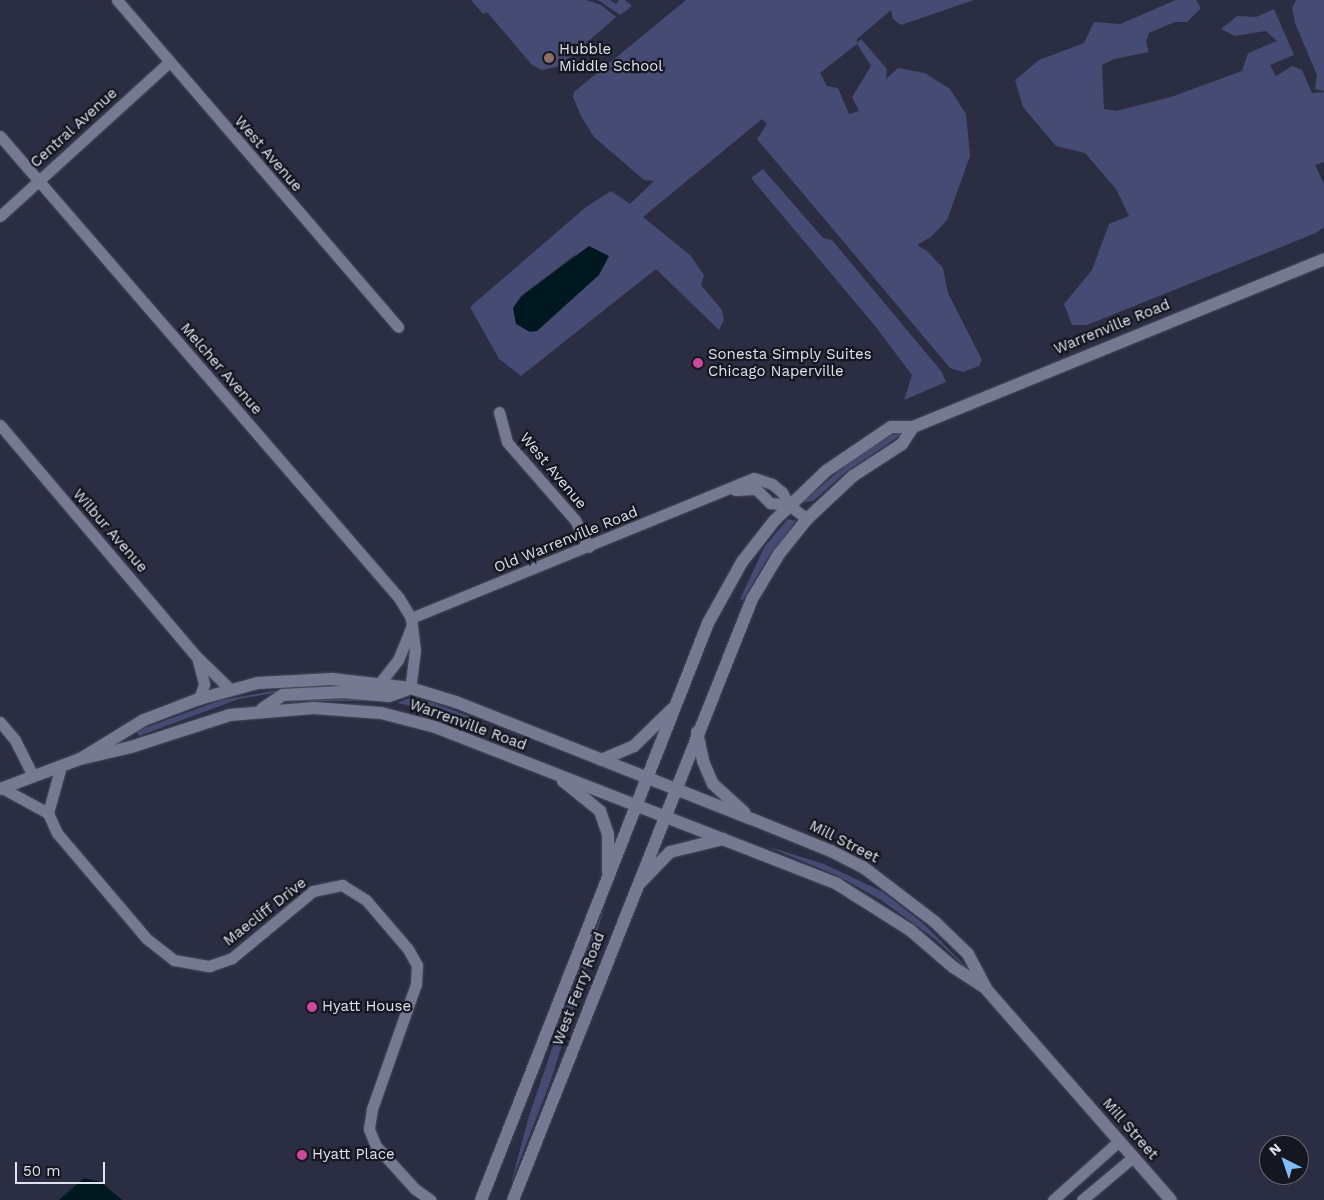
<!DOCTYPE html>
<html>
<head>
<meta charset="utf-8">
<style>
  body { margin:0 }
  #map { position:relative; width:1324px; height:1200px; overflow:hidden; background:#2b2e42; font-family:"Work Sans",sans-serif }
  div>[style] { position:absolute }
  .green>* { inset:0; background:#454b72 }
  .water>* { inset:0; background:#001820 }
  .roads { filter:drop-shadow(0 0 1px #484b5b) drop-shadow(0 0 1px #484b5b) }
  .minor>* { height:11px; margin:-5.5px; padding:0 5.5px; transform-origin:5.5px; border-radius:5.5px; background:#757991 }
  .secondary>* { height:12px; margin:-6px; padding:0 6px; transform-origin:6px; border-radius:6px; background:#757991 }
  .dots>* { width:14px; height:14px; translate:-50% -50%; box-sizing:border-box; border:2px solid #151720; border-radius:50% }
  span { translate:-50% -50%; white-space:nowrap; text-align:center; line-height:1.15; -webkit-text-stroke:4.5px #151720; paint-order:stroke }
  .poi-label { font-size:15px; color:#dee1ee }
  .left { translate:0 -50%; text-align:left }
  .street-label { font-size:15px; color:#dee1ee }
  .north { position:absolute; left:1259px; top:1135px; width:50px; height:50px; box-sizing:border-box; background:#151720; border:1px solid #656872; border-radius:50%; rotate:319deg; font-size:14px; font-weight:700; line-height:20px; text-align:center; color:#dee1ee }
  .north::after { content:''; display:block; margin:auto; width:18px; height:22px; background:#83bcfb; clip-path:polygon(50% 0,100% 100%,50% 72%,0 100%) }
  .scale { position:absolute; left:15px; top:1162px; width:90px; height:22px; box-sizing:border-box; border:2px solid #dee1ee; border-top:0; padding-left:6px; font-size:15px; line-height:18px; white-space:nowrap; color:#dee1ee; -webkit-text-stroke:4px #151720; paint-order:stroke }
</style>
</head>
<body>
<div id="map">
  <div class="green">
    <div style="clip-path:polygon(471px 0,586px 0,601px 5px,616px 17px,560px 66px,542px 70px,532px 65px,487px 12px,483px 14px)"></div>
    <div style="clip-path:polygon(598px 0,610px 0,616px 4px,619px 0,625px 0,632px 6px,620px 15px)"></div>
    <div style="clip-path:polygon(evenodd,686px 0,974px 0,901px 25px,893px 19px,891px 10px,857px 39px,857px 43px,861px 39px,887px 69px,886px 79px,898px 68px,925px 73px,950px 89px,966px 114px,970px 156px,947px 220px,931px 237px,917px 245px,927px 251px,943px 268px,948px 293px,982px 360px,979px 366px,963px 372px,950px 368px,757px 139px,767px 124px,762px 119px,643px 217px,690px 255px,704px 275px,701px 285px,722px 310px,724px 320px,719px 330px,656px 269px,521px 376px,499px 359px,470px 307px,586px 207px,611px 191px,630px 204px,654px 181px,644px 180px,594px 137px,582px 118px,573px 97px,574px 92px,686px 0,857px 44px,871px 66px,852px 97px,859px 111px,849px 114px,838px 88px,827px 86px,820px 73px,857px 44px,686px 0,576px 254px,548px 321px,537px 331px,513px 308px,521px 296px,576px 254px)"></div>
    <div style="clip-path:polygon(1176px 0,1196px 0,1201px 8px,1187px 22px,1175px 22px,1149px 33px,1146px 42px,1149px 52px,1114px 59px,1102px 65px,1104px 109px,1116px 111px,1171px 97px,1242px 71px,1248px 53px,1277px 41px,1266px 31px,1235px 36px,1221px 29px,1237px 16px,1256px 17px,1274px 9px,1294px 55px,1270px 65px,1276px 76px,1292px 66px,1302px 70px,1312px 93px,1324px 92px,1324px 162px,1315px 165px,1324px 184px,1324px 227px,1316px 233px,1087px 325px,1072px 325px,1064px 304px,1092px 270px,1109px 224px,1129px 216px,1116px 189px,1085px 153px,1056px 146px,1023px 107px,1015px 80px,1039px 60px,1084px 43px,1094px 22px,1120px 24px)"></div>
    <div style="clip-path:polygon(1296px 0,1324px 0,1324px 91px,1315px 89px,1317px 75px,1295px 23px,1292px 8px)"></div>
    <div style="clip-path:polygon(763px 169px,823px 238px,832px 240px,942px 372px,946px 382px,904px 400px,912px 375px,875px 326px,751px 178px)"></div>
    <div style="clip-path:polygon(900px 430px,901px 435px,846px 472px,813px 501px,801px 503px,853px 459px)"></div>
    <div style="clip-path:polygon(788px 519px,796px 521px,767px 559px,743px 600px,740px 599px,765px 546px)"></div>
    <div style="clip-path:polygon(302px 686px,335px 687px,285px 691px,239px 699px,139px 736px,136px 731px,221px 700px)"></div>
    <div style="clip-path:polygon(342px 695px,379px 701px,288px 701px)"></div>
    <div style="clip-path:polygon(412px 697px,434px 703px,482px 721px,397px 703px)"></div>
    <div style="clip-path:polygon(766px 846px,824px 864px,883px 892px,924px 924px,980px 981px,936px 940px,881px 900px,838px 876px)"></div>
    <div style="clip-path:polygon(605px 906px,551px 1080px,511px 1183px,529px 1116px,575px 981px)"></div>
  </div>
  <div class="water">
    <div style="clip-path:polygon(589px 246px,609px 256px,599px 275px,537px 331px,530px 332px,516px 324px,513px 308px,522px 296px)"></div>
    <div style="clip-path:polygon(84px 1178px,101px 1182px,122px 1200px,59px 1200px)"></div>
  </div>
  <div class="roads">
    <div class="minor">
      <div style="left:117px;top:0;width:431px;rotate:49.3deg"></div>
      <div style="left:0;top:136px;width:610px;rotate:49.18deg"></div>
      <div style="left:399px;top:598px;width:23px;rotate:59deg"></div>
      <div style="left:411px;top:618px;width:32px;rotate:83deg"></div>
      <div style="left:415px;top:650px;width:38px;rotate:97deg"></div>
      <div style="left:0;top:216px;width:229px;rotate:-42.3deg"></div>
      <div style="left:499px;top:412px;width:31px;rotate:75deg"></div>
      <div style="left:507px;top:442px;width:103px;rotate:48.9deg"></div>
      <div style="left:575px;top:520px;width:30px;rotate:63deg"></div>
      <div style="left:0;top:425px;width:304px;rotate:49.7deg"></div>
      <div style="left:197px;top:657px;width:47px;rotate:44.1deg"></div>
      <div style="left:735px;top:490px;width:21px;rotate:-3deg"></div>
      <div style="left:756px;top:489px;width:20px;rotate:45deg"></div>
      <div style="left:770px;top:503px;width:19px;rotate:6deg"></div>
      <div style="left:411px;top:618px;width:370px;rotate:-22.2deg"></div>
      <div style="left:754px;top:478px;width:19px;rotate:18deg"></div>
      <div style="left:772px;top:484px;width:13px;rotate:39deg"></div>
      <div style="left:782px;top:492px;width:15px;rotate:62deg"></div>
      <div style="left:789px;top:505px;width:23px;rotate:38deg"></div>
      <div style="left:198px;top:661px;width:24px;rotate:75deg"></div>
      <div style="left:204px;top:684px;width:16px;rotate:108deg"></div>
      <div style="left:379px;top:684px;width:31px;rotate:-52deg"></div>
      <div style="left:398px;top:660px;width:35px;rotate:-68deg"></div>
      <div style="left:0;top:722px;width:23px;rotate:50deg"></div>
      <div style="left:15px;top:740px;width:40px;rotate:63.4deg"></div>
      <div style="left:61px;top:766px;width:49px;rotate:105.5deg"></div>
      <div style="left:48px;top:813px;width:22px;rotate:66deg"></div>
      <div style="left:57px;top:833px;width:139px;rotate:49.7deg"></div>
      <div style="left:147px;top:939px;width:34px;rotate:38deg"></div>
      <div style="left:174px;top:960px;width:36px;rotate:10deg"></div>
      <div style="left:209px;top:966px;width:24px;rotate:-19deg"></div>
      <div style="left:232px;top:958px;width:105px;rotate:-39.6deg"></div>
      <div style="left:313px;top:891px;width:30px;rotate:-12deg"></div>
      <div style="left:342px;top:885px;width:28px;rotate:32deg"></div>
      <div style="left:366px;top:900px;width:65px;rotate:49.4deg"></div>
      <div style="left:408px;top:949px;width:18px;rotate:61deg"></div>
      <div style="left:417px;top:965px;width:19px;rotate:93deg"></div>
      <div style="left:416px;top:984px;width:133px;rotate:109.4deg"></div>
      <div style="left:372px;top:1109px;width:20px;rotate:99deg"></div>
      <div style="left:369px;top:1129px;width:18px;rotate:68deg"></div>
      <div style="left:376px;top:1146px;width:58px;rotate:47.8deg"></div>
      <div style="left:415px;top:1189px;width:19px;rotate:35deg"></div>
      <div style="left:2px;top:788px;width:52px;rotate:28.5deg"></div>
      <div style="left:1053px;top:1200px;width:89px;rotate:-41.8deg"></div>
      <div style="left:1082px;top:1200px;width:67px;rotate:-40.1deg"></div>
    </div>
    <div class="secondary">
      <div style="left:262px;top:709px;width:25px;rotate:-34deg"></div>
      <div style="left:283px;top:695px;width:60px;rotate:-2.9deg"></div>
      <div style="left:343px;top:692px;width:46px;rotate:5deg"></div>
      <div style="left:389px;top:696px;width:18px;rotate:-19deg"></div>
      <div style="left:697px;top:732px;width:30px;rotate:78deg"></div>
      <div style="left:703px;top:761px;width:25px;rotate:67deg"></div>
      <div style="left:713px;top:784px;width:42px;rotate:42.1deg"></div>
      <div style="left:80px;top:759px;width:75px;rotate:-31.4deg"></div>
      <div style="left:144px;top:720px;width:59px;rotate:-20.9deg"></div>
      <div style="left:199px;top:699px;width:61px;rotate:-15.2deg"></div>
      <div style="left:258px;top:683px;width:74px;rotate:-3.1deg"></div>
      <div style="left:332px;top:679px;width:79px;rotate:6.6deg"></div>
      <div style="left:410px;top:688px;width:48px;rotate:16.9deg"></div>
      <div style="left:456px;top:702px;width:318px;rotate:21.6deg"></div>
      <div style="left:752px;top:819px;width:85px;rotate:22.1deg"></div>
      <div style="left:831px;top:851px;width:36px;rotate:27deg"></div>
      <div style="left:863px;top:867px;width:91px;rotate:37.4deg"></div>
      <div style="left:935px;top:922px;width:46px;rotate:44.1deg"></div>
      <div style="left:968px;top:954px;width:41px;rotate:62.2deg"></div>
      <div style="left:987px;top:990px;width:279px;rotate:48.8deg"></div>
      <div style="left:601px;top:760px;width:36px;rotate:-23deg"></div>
      <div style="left:634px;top:746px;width:53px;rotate:-44.2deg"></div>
      <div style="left:563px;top:781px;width:48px;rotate:39deg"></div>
      <div style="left:600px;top:811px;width:24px;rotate:71deg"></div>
      <div style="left:608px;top:834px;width:38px;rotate:90deg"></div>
      <div style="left:0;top:789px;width:85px;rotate:-20.6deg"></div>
      <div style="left:80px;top:759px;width:52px;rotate:-13.2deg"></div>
      <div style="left:131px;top:747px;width:104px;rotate:-17.9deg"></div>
      <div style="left:230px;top:715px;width:84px;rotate:-4.8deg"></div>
      <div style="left:314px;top:708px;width:67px;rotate:4.3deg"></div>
      <div style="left:381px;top:713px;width:56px;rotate:14.5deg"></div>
      <div style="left:435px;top:727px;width:432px;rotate:21.3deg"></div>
      <div style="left:837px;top:884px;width:86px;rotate:32.2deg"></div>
      <div style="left:910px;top:930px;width:57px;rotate:40.7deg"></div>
      <div style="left:953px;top:967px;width:38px;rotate:33deg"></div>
      <div style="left:640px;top:883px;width:43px;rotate:-45.9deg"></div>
      <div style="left:670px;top:852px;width:55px;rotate:-13.8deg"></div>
      <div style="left:481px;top:1200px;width:620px;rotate:-68.52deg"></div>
      <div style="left:708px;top:623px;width:70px;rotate:-60.9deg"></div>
      <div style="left:742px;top:562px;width:52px;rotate:-52deg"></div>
      <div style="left:774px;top:521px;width:72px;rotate:-43.9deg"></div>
      <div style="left:826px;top:471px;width:78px;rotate:-34.1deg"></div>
      <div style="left:891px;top:427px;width:22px"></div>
      <div style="left:913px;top:427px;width:444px;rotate:-22.2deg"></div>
      <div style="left:513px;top:1200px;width:647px;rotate:-68.31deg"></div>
      <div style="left:752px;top:599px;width:52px;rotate:-59deg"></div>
      <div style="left:779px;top:554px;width:45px;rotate:-51.3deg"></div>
      <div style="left:807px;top:519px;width:63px;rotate:-43.1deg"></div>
      <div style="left:853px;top:476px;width:59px;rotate:-33.1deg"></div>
      <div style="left:902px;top:444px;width:20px;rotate:-57deg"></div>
    </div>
  </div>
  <div class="dots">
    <div style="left:549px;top:58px;background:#8d6e63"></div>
    <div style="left:698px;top:363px;background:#d1479c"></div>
    <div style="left:312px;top:1007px;background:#d1479c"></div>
    <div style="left:302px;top:1155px;background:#d1479c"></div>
  </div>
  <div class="poi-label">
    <span class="left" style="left:559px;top:58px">Hubble<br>Middle School</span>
    <span class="left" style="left:708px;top:363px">Sonesta Simply Suites<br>Chicago Naperville</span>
    <span class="left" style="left:322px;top:1007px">Hyatt House</span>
    <span class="left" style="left:312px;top:1155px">Hyatt Place</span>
  </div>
  <div class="street-label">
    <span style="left:74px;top:128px;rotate:-42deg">Central Avenue</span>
    <span style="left:268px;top:154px;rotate:49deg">West Avenue</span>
    <span style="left:1112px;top:327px;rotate:-22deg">Warrenville Road</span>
    <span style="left:221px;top:369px;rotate:49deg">Melcher Avenue</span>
    <span style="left:553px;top:471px;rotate:50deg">West Avenue</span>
    <span style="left:110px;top:531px;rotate:49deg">Wilbur Avenue</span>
    <span style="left:566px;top:540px;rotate:-22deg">Old Warrenville Road</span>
    <span style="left:468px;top:725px;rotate:20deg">Warrenville Road</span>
    <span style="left:844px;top:842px;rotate:27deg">Mill Street</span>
    <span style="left:265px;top:912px;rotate:-38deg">Maecliff Drive</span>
    <span style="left:579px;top:989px;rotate:-69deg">West Ferry Road</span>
    <span style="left:1130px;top:1129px;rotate:49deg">Mill Street</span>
  </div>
  <div class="north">N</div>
  <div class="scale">50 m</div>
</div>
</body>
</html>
